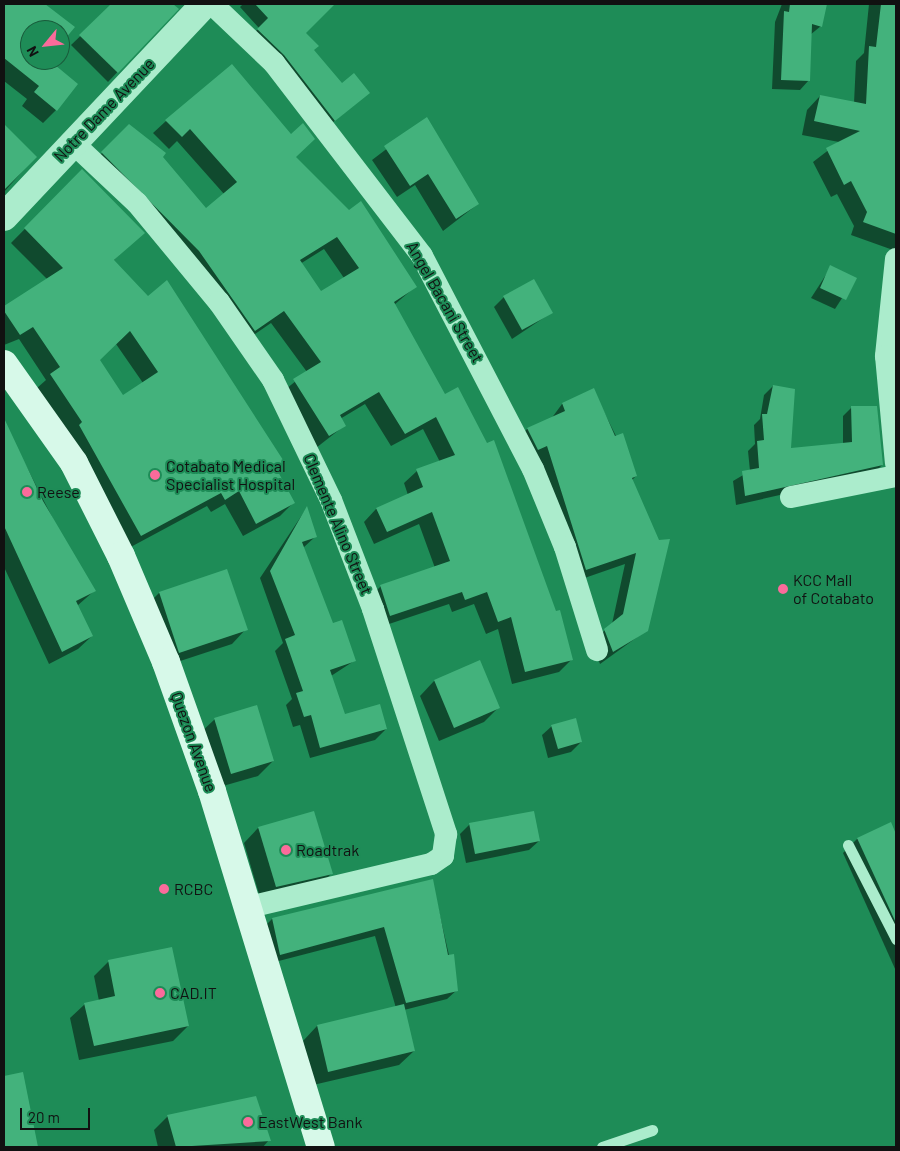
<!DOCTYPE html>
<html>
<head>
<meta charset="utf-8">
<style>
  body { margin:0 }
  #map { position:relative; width:900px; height:1151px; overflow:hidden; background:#1e8c57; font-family:Barlow,sans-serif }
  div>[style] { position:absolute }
  .shadow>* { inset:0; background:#0007 }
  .building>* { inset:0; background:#43b27c }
  .service>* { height:11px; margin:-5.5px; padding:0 5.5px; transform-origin:5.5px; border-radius:5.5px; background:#abeccc }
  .minor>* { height:22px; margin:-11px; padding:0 11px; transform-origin:11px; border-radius:11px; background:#abeccc }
  .tertiary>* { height:28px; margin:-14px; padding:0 14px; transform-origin:14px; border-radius:14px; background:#abeccc }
  .secondary>* { height:28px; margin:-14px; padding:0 14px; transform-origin:14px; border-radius:14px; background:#d7f9e9 }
  .dots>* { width:14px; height:14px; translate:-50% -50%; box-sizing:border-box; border:2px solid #1e8c57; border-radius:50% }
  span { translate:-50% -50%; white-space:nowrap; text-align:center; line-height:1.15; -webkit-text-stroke:4px #1e8c57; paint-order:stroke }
  .street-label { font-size:16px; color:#111 }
  .poi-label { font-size:16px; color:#111 }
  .left { translate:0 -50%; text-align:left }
  .frame { position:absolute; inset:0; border:5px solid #111; pointer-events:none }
  .north { position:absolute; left:20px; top:20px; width:50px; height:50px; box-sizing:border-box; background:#1e8c57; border:1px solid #195b3b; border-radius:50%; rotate:242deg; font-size:14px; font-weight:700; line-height:20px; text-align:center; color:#111 }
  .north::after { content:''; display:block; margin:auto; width:18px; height:22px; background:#fb6b9b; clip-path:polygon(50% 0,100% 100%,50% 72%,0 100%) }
  .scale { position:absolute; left:20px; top:1108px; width:70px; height:22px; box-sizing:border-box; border:2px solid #111; border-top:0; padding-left:6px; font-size:15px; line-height:18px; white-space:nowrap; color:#111; -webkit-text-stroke:4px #1e8c57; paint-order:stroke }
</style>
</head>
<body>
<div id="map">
  <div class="shadow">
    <div style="clip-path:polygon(4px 4px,42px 4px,73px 27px,60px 43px,60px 30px,30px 30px,30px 60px,47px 60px,56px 110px,43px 123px,22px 106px,27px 99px,4px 81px)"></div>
    <div style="clip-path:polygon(114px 4px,171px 4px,177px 9px,108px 82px,71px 45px)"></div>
    <div style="clip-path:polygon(243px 4px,334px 4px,305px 33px,313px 50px,342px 85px,368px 93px,326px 128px,248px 39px,259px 28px,240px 7px)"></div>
    <div style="clip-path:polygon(782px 4px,826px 4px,821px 26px,810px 35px,809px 80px,800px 90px,772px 89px,775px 22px)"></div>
    <div style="clip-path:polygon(869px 4px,896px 4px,896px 377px,893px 250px,851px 235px,854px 226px,837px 194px,831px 197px,813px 162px,839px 142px,802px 135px,807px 110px,820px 96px,854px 103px,856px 61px,864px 53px)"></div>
    <div style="clip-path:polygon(426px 119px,478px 204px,443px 231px,415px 185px,397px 197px,372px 160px)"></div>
    <div style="clip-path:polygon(evenodd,166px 121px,295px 157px,415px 287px,394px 305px,572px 659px,559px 672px,512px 684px,498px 629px,486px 634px,474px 604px,452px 612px,449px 604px,377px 628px,368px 599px,381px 586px,435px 568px,419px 524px,374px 544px,364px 522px,376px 509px,408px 495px,404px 483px,417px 471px,440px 462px,423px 429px,391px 446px,365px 404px,340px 419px,344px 426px,316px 448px,281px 393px,307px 372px,271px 323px,242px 343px,230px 320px,90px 165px,129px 126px,206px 210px,224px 194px,177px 141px,169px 149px,153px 133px,166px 121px,324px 249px,344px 278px,321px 293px,300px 264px,324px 249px)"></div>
    <div style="clip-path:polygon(4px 126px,35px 157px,4px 192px)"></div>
    <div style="clip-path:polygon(evenodd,82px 171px,129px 246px,113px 261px,284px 463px,276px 470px,293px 503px,280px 516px,243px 536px,225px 504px,211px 512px,207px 506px,127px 549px,37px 388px,46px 380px,19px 339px,4px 345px,4px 308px,47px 279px,11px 243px,82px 171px,116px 344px,143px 383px,122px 397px,98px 361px,116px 344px)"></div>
    <div style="clip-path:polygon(831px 267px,855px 278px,835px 309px,811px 298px)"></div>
    <div style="clip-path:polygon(504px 297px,551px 313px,512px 339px,494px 307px)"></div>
    <div style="clip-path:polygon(773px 386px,789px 450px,843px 444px,843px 416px,852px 407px,882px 465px,873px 474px,736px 505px,733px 481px,750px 471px,748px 451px,755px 444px,754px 425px,760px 419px,764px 395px)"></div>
    <div style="clip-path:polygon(593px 390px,636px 476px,631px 481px,647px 630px,600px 664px,592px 642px,612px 624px,625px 564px,573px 582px,515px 442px,527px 429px,551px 419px,562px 404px)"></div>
    <div style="clip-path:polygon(11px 436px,82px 576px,94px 591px,77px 606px,92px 636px,78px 649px,49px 664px,4px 567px,4px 440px)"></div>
    <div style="clip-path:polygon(306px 509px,316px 536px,303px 548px,332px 624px,354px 661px,331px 676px,344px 716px,386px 729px,375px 740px,310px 758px,300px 725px,293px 727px,286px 705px,292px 699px,275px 651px,283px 643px,260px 578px)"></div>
    <div style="clip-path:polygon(227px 573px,246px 629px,232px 644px,165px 666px,145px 607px,159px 593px)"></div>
    <div style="clip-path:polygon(479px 662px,498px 708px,484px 722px,439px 741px,420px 696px,434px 681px)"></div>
    <div style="clip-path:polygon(215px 719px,273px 761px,258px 776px,216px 788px,200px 733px)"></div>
    <div style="clip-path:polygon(552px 726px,581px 742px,571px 752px,548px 758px,542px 735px)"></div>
    <div style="clip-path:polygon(470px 824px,539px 841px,529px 850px,466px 863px,460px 834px)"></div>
    <div style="clip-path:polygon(890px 824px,896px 837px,896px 971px,843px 853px,857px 839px)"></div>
    <div style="clip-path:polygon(258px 828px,332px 873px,317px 888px,261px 901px,244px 843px)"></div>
    <div style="clip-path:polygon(432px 881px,457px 990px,447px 999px,404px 1010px,414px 1051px,399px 1065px,313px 1085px,303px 1041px,317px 1026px,396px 1008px,375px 936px,271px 963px,263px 928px,272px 919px)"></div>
    <div style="clip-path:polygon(171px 948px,188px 1026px,173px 1041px,79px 1060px,70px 1018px,85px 1004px,99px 1001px,94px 976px,108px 962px)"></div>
    <div style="clip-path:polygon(22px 1074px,37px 1147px,4px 1147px,4px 1077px)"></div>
    <div style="clip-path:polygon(168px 1116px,269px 1140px,263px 1147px,158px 1147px,154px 1130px)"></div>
  </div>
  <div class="building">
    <div style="clip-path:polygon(4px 4px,45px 4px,75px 27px,60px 45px,60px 30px,30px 30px,30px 60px,49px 60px,78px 84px,57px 111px,34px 92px,39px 86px,4px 58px)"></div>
    <div style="clip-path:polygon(111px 4px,173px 4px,179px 9px,118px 73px,79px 35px)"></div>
    <div style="clip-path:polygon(255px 4px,335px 4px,306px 33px,319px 46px,314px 50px,342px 83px,354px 73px,370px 93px,335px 121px,284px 55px,257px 29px,268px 18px)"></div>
    <div style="clip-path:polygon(790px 4px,827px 4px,822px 27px,812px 24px,810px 81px,781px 80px,784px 11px,789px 12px)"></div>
    <div style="clip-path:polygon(881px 4px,896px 4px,896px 234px,863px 222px,867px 212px,851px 181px,844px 185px,826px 148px,860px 131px,814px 121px,820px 95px,866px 104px,869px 46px,876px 47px)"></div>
    <div style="clip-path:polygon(evenodd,232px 64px,291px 134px,303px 123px,315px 139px,296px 157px,349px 210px,361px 201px,417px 287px,394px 302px,445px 394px,458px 387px,487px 443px,494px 440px,556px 611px,560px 610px,573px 660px,525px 672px,511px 617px,498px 622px,487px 592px,465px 600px,462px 592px,390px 616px,380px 585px,450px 561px,432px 512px,387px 532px,376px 508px,423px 487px,416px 469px,455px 455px,436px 417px,405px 434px,379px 392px,340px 415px,346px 426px,329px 436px,293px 379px,321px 362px,284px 311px,255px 331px,199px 251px,101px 152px,129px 124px,166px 153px,163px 157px,206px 208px,237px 182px,190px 129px,182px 137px,165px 120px,232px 64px,337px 237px,359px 268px,321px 291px,300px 260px,337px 237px)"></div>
    <div style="clip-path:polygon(427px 117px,479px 204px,456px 219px,428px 174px,410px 186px,384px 146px)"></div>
    <div style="clip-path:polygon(4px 124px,37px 157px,4px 190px)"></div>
    <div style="clip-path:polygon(evenodd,82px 169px,145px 233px,114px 260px,148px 296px,167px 280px,285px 463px,276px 468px,295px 503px,256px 524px,239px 491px,225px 500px,221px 493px,141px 536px,79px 425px,82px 422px,50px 374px,60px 367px,33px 327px,20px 335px,4px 311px,4px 306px,63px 268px,24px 228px,82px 169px,130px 331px,158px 372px,123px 395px,100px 360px,130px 331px)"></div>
    <div style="clip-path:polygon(830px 265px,857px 278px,846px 300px,820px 288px)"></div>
    <div style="clip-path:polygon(534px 279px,553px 313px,522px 330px,503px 296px)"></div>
    <div style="clip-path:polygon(773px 385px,795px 389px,791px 448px,852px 442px,851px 406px,877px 406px,883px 465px,745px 496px,742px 471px,759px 468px,757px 441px,764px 440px,762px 414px,767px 414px)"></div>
    <div style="clip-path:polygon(594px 388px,615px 436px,623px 433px,637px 476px,632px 478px,659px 540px,670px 539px,648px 631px,613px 652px,604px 629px,623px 614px,636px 553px,586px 570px,547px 446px,538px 450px,527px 428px,565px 411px,562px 403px)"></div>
    <div style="clip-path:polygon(4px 418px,43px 501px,96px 591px,76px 601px,93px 636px,62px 652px,4px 526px)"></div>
    <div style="clip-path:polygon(307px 506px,317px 537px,302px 542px,333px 623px,342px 620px,356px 661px,330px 670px,345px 714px,380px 704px,387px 729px,320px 748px,311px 715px,304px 717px,296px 693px,303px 691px,285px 639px,295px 635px,270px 571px)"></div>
    <div style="clip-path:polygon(227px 569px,248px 630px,179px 653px,159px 592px)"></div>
    <div style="clip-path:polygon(480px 660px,500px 708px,454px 728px,434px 680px)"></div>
    <div style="clip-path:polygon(257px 705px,274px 761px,231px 774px,214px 718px)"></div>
    <div style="clip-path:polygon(576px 718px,582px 742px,558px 749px,551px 725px)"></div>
    <div style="clip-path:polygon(314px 811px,333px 874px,276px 887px,258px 827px)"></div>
    <div style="clip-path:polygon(534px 811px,540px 841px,475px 854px,469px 823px)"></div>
    <div style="clip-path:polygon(891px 822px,896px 834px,896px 923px,857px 838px)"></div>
    <div style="clip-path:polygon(433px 879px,448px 955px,454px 954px,458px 991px,406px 1003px,384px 927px,280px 955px,272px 918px)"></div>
    <div style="clip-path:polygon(172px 947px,189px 1026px,94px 1046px,84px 1003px,115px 996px,108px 960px)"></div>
    <div style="clip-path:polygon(404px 1004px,415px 1051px,328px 1072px,317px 1025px)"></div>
    <div style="clip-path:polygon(23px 1072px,38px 1147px,4px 1147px,4px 1076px)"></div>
    <div style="clip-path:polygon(256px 1096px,271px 1141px,176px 1147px,167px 1115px)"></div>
  </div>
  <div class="service">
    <div style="left:848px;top:845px;width:106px;rotate:62.9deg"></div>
    <div style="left:602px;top:1147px;width:53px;rotate:-18.8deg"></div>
  </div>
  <div class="minor">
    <div style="left:212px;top:4px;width:86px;rotate:43.6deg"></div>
    <div style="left:274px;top:63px;width:243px;rotate:52.5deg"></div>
    <div style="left:422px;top:256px;width:240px;rotate:62.5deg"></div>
    <div style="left:533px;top:469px;width:84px;rotate:67.7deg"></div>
    <div style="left:565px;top:547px;width:108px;rotate:72.7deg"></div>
    <div style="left:72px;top:142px;width:89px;rotate:43.2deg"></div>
    <div style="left:137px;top:203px;width:129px;rotate:50.4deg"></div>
    <div style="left:219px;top:302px;width:95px;rotate:55.3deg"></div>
    <div style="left:273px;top:380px;width:133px;rotate:64.2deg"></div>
    <div style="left:331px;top:500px;width:117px;rotate:68.9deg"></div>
    <div style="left:373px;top:609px;width:237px;rotate:72deg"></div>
    <div style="left:446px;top:834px;width:22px;rotate:98deg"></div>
    <div style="left:443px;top:856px;width:14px;rotate:146deg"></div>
    <div style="left:431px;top:864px;width:187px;rotate:166.7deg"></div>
    <div style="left:896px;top:259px;width:98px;rotate:95.9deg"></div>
    <div style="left:886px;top:356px;width:107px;rotate:84.7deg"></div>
    <div style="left:791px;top:497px;width:107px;rotate:-11.3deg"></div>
  </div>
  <div class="tertiary">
    <div style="left:4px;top:217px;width:293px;rotate:-46.7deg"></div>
  </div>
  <div class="secondary">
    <div style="left:4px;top:364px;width:121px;rotate:54.7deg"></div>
    <div style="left:74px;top:463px;width:104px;rotate:63.2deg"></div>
    <div style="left:121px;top:556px;width:115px;rotate:67deg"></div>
    <div style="left:166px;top:662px;width:137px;rotate:70.4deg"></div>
    <div style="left:212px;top:791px;width:372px;rotate:73deg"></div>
  </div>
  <div class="dots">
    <div style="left:155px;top:475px;background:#fb6b9b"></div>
    <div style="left:27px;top:492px;background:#fb6b9b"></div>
    <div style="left:783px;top:589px;background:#fb6b9b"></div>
    <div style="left:286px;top:850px;background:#fb6b9b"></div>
    <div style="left:164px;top:889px;background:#fb6b9b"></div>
    <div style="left:160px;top:993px;background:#fb6b9b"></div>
    <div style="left:248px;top:1122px;background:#fb6b9b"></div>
  </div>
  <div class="street-label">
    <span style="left:104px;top:110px;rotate:-46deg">Notre Dame Avenue</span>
    <span style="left:445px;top:302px;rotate:60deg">Angel Bacani Street</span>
    <span style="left:338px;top:524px;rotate:67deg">Clemente Alino Street</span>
    <span style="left:194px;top:742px;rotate:70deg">Quezon Avenue</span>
  </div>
  <div class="poi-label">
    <span class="left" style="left:166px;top:475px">Cotabato Medical<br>Specialist Hospital</span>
    <span class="left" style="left:37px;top:492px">Reese</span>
    <span class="left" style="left:793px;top:589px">KCC Mall<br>of Cotabato</span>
    <span class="left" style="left:296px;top:850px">Roadtrak</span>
    <span class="left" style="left:174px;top:889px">RCBC</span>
    <span class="left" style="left:170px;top:993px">CAD.IT</span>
    <span class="left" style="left:258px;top:1122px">EastWest Bank</span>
  </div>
  <div class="frame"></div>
  <div class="north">N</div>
  <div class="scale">20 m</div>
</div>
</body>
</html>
